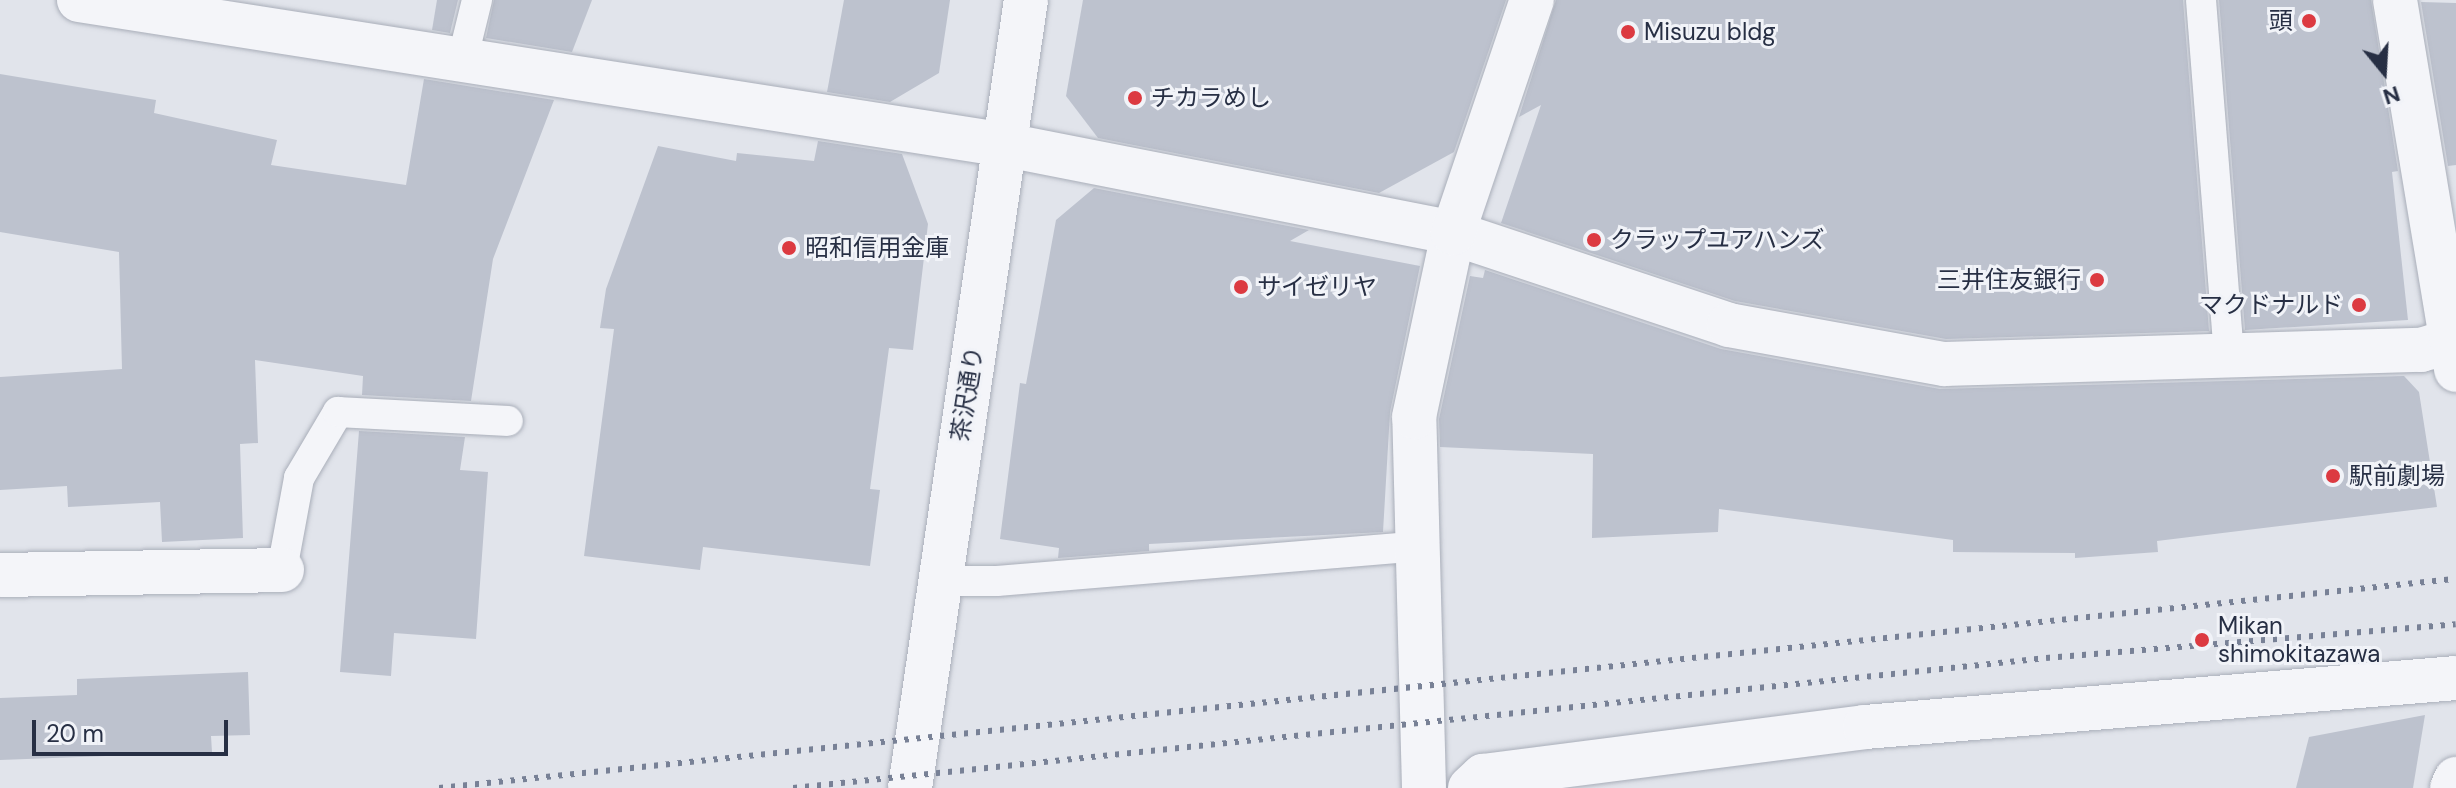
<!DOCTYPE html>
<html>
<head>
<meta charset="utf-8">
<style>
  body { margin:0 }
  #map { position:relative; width:2456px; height:788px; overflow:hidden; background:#e1e4eb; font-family:"DM Sans","Noto Sans JP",sans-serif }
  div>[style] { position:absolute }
  .building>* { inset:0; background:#bdc2ce }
  .roads { filter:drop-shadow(0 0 2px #a9aeb9) drop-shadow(0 0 2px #a9aeb9) }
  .service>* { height:30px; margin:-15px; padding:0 15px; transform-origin:15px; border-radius:15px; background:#f4f5f9 }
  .pedestrian>* { height:44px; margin:-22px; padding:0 22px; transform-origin:22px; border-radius:22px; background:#f4f5f9 }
  .minor>* { height:44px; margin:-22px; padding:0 22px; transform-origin:22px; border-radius:22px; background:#f4f5f9 }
  .tertiary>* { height:44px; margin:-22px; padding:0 22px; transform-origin:22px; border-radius:22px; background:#f4f5f9 }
  .rail>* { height:6px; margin-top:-3px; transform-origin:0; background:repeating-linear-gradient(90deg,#788196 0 4px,transparent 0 12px) }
  .dots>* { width:22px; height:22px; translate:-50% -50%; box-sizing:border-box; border:4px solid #f1f3f8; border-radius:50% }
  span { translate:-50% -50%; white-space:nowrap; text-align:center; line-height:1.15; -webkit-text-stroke:6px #f1f3f8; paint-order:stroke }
  .poi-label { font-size:24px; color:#272f44 }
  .right { translate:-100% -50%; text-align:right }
  .left { translate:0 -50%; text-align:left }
  .street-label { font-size:24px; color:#272f44 }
  .north { position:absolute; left:2344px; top:32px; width:80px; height:80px; -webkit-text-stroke:6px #f1f3f8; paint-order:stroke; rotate:162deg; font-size:22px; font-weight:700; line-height:32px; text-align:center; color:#272f44 }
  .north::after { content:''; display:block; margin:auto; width:28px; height:36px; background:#272f44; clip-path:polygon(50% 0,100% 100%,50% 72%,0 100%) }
  .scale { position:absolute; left:32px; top:720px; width:196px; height:36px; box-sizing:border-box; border:4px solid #272f44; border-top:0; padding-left:10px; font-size:24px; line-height:28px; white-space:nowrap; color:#272f44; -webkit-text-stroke:6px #f1f3f8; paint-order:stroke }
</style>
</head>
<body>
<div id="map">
  <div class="building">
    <div style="clip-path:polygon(437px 0,458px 0,450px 33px,432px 30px)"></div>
    <div style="clip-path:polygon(494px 0,592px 0,572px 52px,486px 38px)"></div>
    <div style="clip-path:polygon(844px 0,950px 0,939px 73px,890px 102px,827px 92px)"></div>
    <div style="clip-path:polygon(1083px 0,1506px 0,1454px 152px,1379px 193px,1098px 138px,1066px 96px)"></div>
    <div style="clip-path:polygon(1556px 0,2183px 0,2209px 331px,1946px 339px,1735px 301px,1501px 223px,1541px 105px,1519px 117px)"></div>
    <div style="clip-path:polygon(2219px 0,2371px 0,2398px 171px,2392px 172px,2408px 320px,2245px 330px)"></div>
    <div style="clip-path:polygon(2421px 2px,2456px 3px,2456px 165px,2448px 166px)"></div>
    <div style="clip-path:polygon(0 74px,156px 100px,154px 113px,277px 140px,271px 165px,406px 185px,424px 79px,554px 100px,493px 259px,471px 401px,362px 395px,363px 376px,255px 360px,258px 443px,240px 444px,243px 538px,162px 542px,160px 502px,68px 507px,67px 486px,0 490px,0 377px,122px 369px,119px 252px,0 232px)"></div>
    <div style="clip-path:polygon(818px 141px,902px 154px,928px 224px,913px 350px,889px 348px,870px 489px,880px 490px,870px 566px,703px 547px,700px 570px,584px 556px,614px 329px,600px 328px,606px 289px,658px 146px,736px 161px,737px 153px,814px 161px)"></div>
    <div style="clip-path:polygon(1094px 188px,1309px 230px,1290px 241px,1420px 266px,1390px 412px,1383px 532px,1149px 544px,1149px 551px,1058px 558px,1059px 548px,1000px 539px,1020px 383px,1026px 384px,1056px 220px)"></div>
    <div style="clip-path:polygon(1485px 270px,1721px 349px,1940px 389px,2404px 376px,2419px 392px,2437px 507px,2157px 541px,2158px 552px,2075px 558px,2075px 553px,1953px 552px,1953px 540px,1719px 509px,1718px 532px,1592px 538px,1593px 454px,1440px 447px,1439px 419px,1470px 276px,1483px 278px)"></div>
    <div style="clip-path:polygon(359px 431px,465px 437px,460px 470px,488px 472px,476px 639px,394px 633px,391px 676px,340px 672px)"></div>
    <div style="clip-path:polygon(248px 672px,250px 735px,211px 736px,212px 752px,0 760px,0 698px,77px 695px,77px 679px)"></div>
    <div style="clip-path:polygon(2425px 715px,2413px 788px,2296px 788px,2309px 737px)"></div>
  </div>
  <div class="roads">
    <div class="service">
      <div style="left:2201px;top:0;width:356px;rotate:85.5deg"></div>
      <div style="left:463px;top:57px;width:59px;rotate:-76.2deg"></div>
      <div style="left:282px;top:570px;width:94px;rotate:-79.5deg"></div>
      <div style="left:299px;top:478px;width:77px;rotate:-59.4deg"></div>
      <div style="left:338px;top:412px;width:170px;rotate:3deg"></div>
      <div style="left:939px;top:581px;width:58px"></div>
      <div style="left:997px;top:581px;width:419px;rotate:-4.7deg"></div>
    </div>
    <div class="pedestrian">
      <div style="left:1470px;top:788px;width:18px;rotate:-43deg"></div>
      <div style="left:1483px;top:776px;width:385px;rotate:-7.3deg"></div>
      <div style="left:1865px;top:727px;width:593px;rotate:-4.74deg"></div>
    </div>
    <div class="minor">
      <div style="left:79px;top:0;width:938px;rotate:8.89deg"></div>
      <div style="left:1006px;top:145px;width:456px;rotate:11.1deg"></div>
      <div style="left:1453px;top:233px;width:291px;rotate:18.4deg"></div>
      <div style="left:1729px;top:325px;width:219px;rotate:10.3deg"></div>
      <div style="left:1944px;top:364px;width:477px;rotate:-1.7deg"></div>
      <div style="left:2421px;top:350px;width:37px;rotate:-17deg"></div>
      <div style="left:2395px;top:0;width:375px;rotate:80.6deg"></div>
      <div style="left:0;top:575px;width:282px;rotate:-1deg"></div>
      <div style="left:1424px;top:788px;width:371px;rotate:-91.5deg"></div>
      <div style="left:1414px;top:417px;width:188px;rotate:-78deg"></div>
      <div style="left:1453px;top:233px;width:246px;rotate:-71.3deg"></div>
      <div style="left:2452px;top:788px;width:10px;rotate:-66deg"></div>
    </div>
    <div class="tertiary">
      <div style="left:910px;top:788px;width:796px;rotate:-81.63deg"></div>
    </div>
  </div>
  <div class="rail">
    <div style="left:439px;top:788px;width:2028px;rotate:-5.92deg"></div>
    <div style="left:793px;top:788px;width:1260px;rotate:-5.92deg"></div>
    <div style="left:2046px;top:658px;width:411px;rotate:-4.7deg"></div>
  </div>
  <div class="dots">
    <div style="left:2309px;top:21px;background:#dc3a41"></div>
    <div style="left:1628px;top:32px;background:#dc3a41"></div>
    <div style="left:1135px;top:98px;background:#dc3a41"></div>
    <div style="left:1594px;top:240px;background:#dc3a41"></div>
    <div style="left:789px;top:248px;background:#dc3a41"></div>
    <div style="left:2097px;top:280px;background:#dc3a41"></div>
    <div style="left:1241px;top:287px;background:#dc3a41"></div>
    <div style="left:2359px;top:305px;background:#dc3a41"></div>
    <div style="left:2333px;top:476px;background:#dc3a41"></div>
    <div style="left:2202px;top:640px;background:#dc3a41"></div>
  </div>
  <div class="poi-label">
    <span class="right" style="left:2293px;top:21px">頭</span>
    <span class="left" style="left:1644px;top:32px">Misuzu bldg</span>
    <span class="left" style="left:1151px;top:98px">チカラめし</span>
    <span class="left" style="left:1610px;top:240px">クラップユアハンズ</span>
    <span class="left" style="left:805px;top:248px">昭和信用金庫</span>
    <span class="right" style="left:2081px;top:280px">三井住友銀行</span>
    <span class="left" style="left:1257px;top:287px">サイゼリヤ</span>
    <span class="right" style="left:2343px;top:305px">マクドナルド</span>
    <span class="left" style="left:2349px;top:476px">駅前劇場</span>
    <span class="left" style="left:2218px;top:640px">Mikan<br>shimokitazawa</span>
  </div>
  <div class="street-label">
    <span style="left:967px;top:394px;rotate:-81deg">茶沢通り</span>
  </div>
  <div class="north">N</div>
  <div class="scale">20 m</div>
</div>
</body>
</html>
